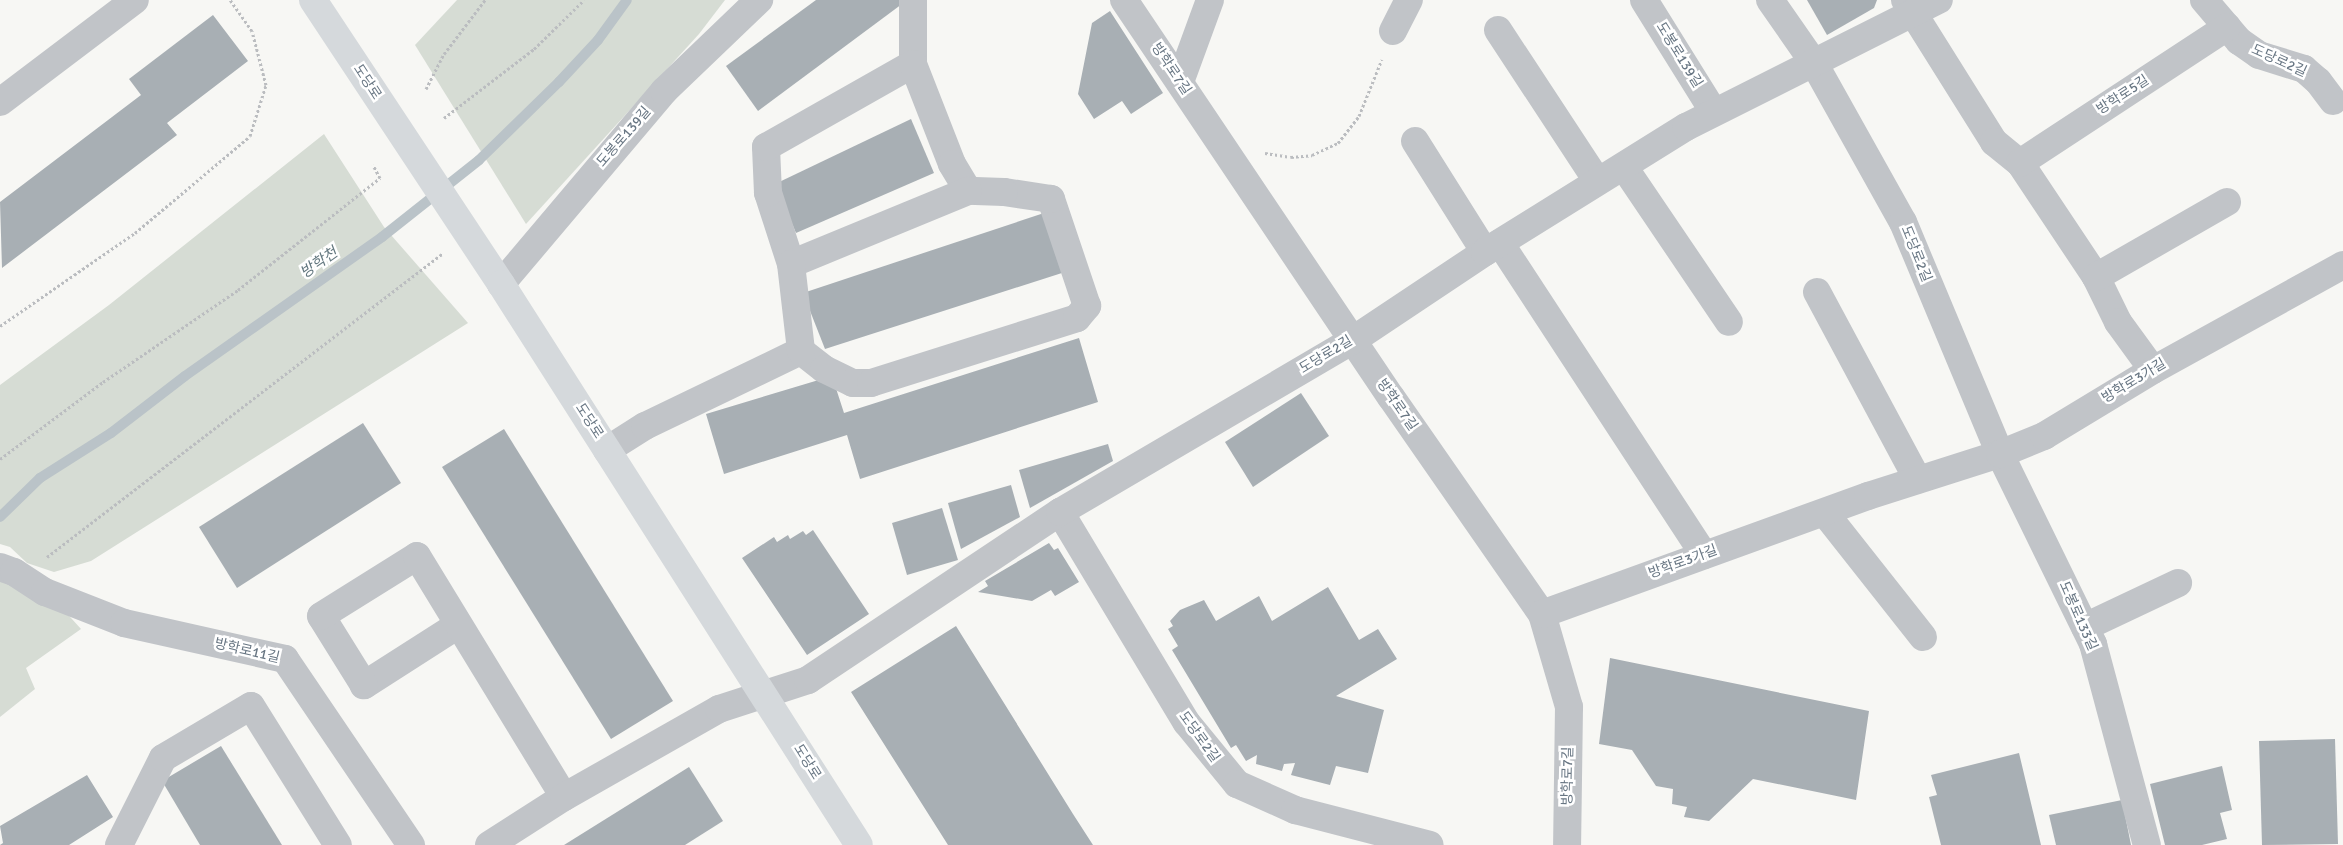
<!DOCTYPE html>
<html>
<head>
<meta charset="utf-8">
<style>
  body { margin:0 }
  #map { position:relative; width:2343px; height:845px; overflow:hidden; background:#f7f7f4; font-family:Signika,"Noto Sans KR",sans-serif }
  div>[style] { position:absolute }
  .green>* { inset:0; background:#d6dcd4 }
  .stream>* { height:10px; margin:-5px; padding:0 5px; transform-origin:5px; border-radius:5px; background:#bac3c8 }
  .building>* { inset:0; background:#a8afb4 }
  .path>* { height:3px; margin-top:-1.5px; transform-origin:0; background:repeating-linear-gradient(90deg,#bbbdc0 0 2.5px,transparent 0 5px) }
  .minor>* { height:28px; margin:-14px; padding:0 14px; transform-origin:14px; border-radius:14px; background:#c1c4c8 }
  .major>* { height:28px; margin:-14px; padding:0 14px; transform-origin:14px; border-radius:14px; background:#d5d9dc }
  span { translate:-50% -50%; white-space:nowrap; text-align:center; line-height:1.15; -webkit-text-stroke:5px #fff; paint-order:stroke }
  .street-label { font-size:14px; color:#687683 }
  .water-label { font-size:15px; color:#63777f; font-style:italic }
</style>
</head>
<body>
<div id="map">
  <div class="green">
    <div style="clip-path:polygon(457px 0,725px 0,699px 34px,526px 224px,415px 45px)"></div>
    <div style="clip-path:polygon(324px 134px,384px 227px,468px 323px,91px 561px,54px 572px,27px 563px,10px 547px,0 544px,0 385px,109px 305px)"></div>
    <div style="clip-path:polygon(0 577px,62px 608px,81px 629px,26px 668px,35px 689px,0 717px)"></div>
  </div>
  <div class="stream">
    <div style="left:0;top:517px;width:56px;rotate:-44.3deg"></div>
    <div style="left:40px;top:478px;width:84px;rotate:-32.4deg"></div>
    <div style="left:111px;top:433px;width:93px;rotate:-37.6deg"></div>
    <div style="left:185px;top:376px;width:241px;rotate:-35.2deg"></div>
    <div style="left:382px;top:237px;width:124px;rotate:-38.4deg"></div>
    <div style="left:479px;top:160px;width:112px;rotate:-44.3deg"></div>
    <div style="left:559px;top:82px;width:57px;rotate:-47.1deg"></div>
    <div style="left:598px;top:40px;width:49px;rotate:-54.1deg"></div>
  </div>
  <div class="building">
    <div style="clip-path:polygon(816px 0,899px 0,902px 4px,758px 111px,726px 66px)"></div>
    <div style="clip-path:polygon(1807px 0,1877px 0,1874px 8px,1827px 35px)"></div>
    <div style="clip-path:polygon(1110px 11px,1163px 93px,1131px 114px,1122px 101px,1094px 119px,1078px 94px,1092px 23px)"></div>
    <div style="clip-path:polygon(213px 15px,248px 61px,167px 123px,177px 135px,2px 268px,0 202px,141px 95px,129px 79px)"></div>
    <div style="clip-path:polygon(911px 119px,934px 173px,796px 233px,775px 184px)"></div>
    <div style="clip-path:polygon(1044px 213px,1065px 272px,825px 349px,803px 293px)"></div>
    <div style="clip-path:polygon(1079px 338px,1098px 402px,860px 479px,847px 435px,724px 474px,706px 414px,832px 376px,844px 413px)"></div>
    <div style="clip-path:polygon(1301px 393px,1329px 436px,1253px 487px,1225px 442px)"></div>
    <div style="clip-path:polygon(363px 423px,401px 483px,237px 588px,199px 527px)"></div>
    <div style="clip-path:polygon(504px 429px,673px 701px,611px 739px,442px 467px)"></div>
    <div style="clip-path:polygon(1108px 444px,1113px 461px,1030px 508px,1019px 470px)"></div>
    <div style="clip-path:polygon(1011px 485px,1020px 517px,961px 549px,948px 503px)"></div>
    <div style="clip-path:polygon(942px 508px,958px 560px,907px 575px,892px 523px)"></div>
    <div style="clip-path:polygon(813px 530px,869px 614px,807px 655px,742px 558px,774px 537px,777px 542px,788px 535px,790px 539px,803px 531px,806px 535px)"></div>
    <div style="clip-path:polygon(1049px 543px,1054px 550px,1058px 548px,1079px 582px,1055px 596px,1051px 590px,1032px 601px,978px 592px,988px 586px,985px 581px)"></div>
    <div style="clip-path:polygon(1328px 587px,1359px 640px,1378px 629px,1397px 659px,1336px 696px,1384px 710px,1368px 773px,1336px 766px,1330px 785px,1291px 775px,1295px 763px,1284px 764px,1282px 771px,1256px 764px,1257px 755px,1246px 761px,1236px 745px,1231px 748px,1172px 650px,1178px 646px,1168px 629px,1173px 626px,1170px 621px,1180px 610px,1204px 600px,1216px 621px,1259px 596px,1272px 621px)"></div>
    <div style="clip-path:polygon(956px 626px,1073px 814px,1093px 845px,948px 845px,851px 692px)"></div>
    <div style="clip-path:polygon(1610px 658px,1869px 711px,1856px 800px,1753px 779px,1709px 821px,1684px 817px,1687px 807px,1672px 804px,1673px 789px,1656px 786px,1632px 750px,1599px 744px)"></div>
    <div style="clip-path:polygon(2335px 739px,2338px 844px,2262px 845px,2259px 741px)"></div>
    <div style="clip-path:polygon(221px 746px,282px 845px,200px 845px,162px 781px)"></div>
    <div style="clip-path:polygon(2019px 753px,2041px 845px,1941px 845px,1929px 797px,1937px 795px,1931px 775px)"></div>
    <div style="clip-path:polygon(2222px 766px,2232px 810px,2220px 813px,2227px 839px,2202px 845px,2165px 845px,2150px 784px)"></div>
    <div style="clip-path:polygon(689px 767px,723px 821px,685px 845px,564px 845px)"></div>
    <div style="clip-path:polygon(87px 775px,113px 817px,69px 845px,0 845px,3px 843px,0 826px)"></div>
    <div style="clip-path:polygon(2122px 800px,2131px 845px,2056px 845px,2049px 815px)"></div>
  </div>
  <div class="path">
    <div style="left:426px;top:89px;width:39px;rotate:-63deg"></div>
    <div style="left:444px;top:54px;width:68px;rotate:-52.8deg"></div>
    <div style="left:444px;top:118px;width:113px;rotate:-37.5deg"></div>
    <div style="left:534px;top:49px;width:70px;rotate:-44.4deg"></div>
    <div style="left:1265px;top:153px;width:26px;rotate:9deg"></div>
    <div style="left:1291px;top:157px;width:21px;rotate:-5deg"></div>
    <div style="left:1312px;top:155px;width:29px;rotate:-25deg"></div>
    <div style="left:1338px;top:143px;width:34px;rotate:-52deg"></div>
    <div style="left:1359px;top:116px;width:61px;rotate:-68deg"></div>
    <div style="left:0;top:326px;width:164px;rotate:-34.6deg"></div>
    <div style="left:135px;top:233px;width:150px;rotate:-40.1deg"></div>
    <div style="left:250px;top:136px;width:53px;rotate:-72.6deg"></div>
    <div style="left:266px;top:85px;width:56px;rotate:-104.5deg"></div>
    <div style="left:252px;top:31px;width:38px;rotate:-125deg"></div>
    <div style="left:0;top:459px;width:129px;rotate:-36.8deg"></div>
    <div style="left:103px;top:382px;width:163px;rotate:-34.3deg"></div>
    <div style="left:238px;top:290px;width:181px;rotate:-38.3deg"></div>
    <div style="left:380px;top:178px;width:15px;rotate:-118deg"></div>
    <div style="left:47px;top:557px;width:499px;rotate:-37.5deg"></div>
  </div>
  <div class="minor">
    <div style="left:1124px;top:0;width:478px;rotate:56.1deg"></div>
    <div style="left:1391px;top:397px;width:264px;rotate:55.2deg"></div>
    <div style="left:1542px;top:614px;width:97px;rotate:73.8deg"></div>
    <div style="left:1569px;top:707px;width:138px;rotate:90.8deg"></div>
    <div style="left:1644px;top:0;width:131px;rotate:58.1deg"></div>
    <div style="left:1770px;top:0;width:77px;rotate:55.1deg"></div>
    <div style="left:1814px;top:63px;width:182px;rotate:60.8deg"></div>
    <div style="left:1903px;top:222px;width:251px;rotate:67.3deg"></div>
    <div style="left:2000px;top:454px;width:212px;rotate:63.9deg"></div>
    <div style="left:2093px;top:644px;width:208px;rotate:75deg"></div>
    <div style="left:1905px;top:0;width:168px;rotate:57.9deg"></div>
    <div style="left:1994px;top:142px;width:33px;rotate:39deg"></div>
    <div style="left:2020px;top:163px;width:137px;rotate:56.3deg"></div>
    <div style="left:2096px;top:277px;width:50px;rotate:63.9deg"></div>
    <div style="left:2118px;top:322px;width:59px;rotate:53.9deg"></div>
    <div style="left:2204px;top:0;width:54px;rotate:49.5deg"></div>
    <div style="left:2239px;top:41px;width:24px;rotate:35deg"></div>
    <div style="left:2259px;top:55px;width:47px;rotate:17.3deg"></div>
    <div style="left:2304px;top:69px;width:18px;rotate:41deg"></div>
    <div style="left:2318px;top:81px;width:25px;rotate:53deg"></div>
    <div style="left:1498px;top:30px;width:181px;rotate:56.7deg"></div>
    <div style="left:1393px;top:31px;width:35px;rotate:-63deg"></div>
    <div style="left:913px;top:64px;width:64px;rotate:-90deg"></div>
    <div style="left:1180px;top:82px;width:87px;rotate:-69.9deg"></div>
    <div style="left:0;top:102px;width:169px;rotate:-37.1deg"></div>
    <div style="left:1415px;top:141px;width:131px;rotate:57.8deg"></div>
    <div style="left:2020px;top:163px;width:248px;rotate:-33.3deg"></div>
    <div style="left:1624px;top:167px;width:187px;rotate:55.9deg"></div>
    <div style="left:1500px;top:243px;width:373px;rotate:56.8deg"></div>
    <div style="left:791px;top:264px;width:75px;rotate:-107.9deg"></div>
    <div style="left:768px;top:193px;width:46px;rotate:-92.5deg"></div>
    <div style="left:766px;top:147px;width:169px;rotate:-29.5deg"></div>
    <div style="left:913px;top:64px;width:107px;rotate:68.7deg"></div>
    <div style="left:952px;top:164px;width:31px;rotate:59deg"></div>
    <div style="left:2096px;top:277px;width:151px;rotate:-29.8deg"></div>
    <div style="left:501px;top:284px;width:253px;rotate:-49.8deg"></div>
    <div style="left:664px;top:91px;width:132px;rotate:-43.8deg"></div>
    <div style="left:1817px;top:292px;width:213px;rotate:61.8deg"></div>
    <div style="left:607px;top:450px;width:45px;rotate:-32.3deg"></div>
    <div style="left:645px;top:426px;width:173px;rotate:-25.7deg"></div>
    <div style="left:801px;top:351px;width:29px;rotate:38deg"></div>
    <div style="left:824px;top:369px;width:32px;rotate:26deg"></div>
    <div style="left:853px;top:383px;width:18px"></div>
    <div style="left:871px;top:383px;width:216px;rotate:-17.5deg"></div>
    <div style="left:1077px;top:318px;width:16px;rotate:-50deg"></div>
    <div style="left:1087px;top:306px;width:113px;rotate:-108.6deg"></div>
    <div style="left:1051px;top:199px;width:48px;rotate:-171.5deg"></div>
    <div style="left:1004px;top:192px;width:36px;rotate:-178deg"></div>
    <div style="left:968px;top:191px;width:191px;rotate:157.6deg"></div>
    <div style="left:791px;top:264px;width:88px;rotate:83.4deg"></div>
    <div style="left:1060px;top:512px;width:246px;rotate:59deg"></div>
    <div style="left:1187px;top:723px;width:79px;rotate:50.7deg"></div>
    <div style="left:1237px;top:784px;width:64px;rotate:24.1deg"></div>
    <div style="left:1295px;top:810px;width:139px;rotate:14.5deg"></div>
    <div style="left:1825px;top:513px;width:158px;rotate:51.7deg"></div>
    <div style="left:0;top:567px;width:15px;rotate:20deg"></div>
    <div style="left:14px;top:572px;width:37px;rotate:33deg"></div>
    <div style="left:45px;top:592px;width:85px;rotate:21.4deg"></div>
    <div style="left:124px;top:623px;width:165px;rotate:12.6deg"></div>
    <div style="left:285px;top:659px;width:225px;rotate:55.9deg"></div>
    <div style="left:1542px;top:614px;width:347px;rotate:-19.9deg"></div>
    <div style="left:1868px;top:496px;width:139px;rotate:-17.7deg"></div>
    <div style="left:2000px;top:454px;width:48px;rotate:-22.2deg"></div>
    <div style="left:2044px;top:436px;width:127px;rotate:-31.2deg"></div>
    <div style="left:2153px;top:370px;width:217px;rotate:-28.9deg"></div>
    <div style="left:458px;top:625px;width:112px;rotate:147.4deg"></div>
    <div style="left:364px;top:685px;width:81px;rotate:-121.9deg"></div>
    <div style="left:321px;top:616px;width:113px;rotate:-32deg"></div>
    <div style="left:417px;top:556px;width:282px;rotate:58.6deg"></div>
    <div style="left:2085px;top:627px;width:103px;rotate:-25.3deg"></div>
    <div style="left:119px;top:845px;width:97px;rotate:-63.2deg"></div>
    <div style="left:163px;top:758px;width:102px;rotate:-30.6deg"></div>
    <div style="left:251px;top:706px;width:164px;rotate:58deg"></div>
    <div style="left:489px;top:845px;width:89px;rotate:-32.6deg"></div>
    <div style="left:564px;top:797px;width:178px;rotate:-29.6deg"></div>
    <div style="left:719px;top:709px;width:94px;rotate:-18deg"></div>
    <div style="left:808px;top:680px;width:303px;rotate:-33.7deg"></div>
    <div style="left:1060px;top:512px;width:340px;rotate:-30.4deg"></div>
    <div style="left:1353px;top:340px;width:159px;rotate:-33.7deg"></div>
    <div style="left:1485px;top:252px;width:237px;rotate:-31.9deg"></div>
    <div style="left:1686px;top:127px;width:283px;rotate:-26.7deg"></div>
  </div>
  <div class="major">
    <div style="left:313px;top:0;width:341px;rotate:56.5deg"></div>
    <div style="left:501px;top:284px;width:665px;rotate:57.46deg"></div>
  </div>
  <div class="street-label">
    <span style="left:1679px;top:55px;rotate:58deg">도봉로139길</span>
    <span style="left:2279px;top:61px;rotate:24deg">도당로2길</span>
    <span style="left:1171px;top:69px;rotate:56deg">방학로7길</span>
    <span style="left:367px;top:82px;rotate:57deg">도당로</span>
    <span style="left:2123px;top:95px;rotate:-33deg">방학로5길</span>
    <span style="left:624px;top:137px;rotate:-49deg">도봉로139길</span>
    <span style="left:1916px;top:254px;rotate:68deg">도당로2길</span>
    <span style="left:1326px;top:355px;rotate:-31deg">도당로2길</span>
    <span style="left:2134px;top:381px;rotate:-31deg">방학로3가길</span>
    <span style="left:1397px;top:405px;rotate:55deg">방학로7길</span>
    <span style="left:589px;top:421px;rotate:57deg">도당로</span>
    <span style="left:1683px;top:562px;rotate:-20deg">방학로3가길</span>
    <span style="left:2078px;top:616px;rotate:66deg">도봉로133길</span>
    <span style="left:247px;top:651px;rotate:13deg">방학로11길</span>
    <span style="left:1199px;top:737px;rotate:54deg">도당로2길</span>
    <span style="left:807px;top:762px;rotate:58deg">도당로</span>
    <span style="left:1568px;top:776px;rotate:-89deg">방학로7길</span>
  </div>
  <div class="water-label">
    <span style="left:319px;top:263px;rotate:-35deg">방학천</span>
  </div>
</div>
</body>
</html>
